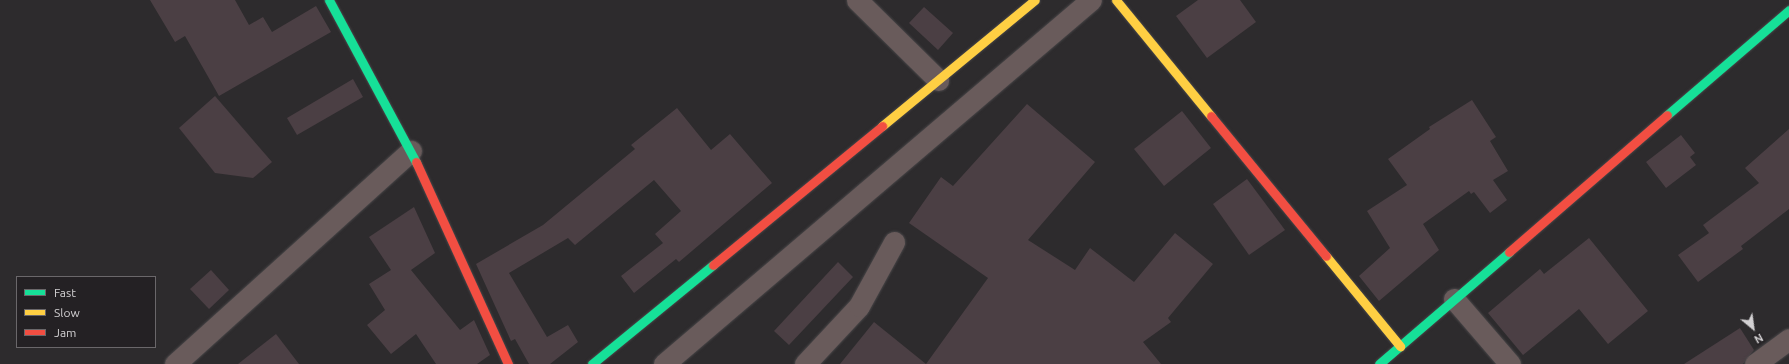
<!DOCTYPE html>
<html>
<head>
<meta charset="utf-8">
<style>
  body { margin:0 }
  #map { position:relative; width:1789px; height:364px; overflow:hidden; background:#2d2b2d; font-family:Ubuntu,sans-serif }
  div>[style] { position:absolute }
  .building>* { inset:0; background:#4b3f44 }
  .roads { filter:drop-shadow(0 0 1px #484648) drop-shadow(0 0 1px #484648) }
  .street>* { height:21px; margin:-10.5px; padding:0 10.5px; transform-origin:10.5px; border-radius:10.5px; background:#695b5b }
  .fast>* { height:9px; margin:-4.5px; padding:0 4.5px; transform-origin:4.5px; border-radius:4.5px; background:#16e098 }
  .slow>* { height:9px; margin:-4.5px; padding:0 4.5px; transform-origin:4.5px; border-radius:4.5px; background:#ffcf43 }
  .jam>* { height:9px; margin:-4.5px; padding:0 4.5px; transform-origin:4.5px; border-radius:4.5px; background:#f24e42 }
  span { translate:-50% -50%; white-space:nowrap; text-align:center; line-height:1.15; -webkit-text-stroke:3px #242124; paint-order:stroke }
  .legend { position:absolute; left:16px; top:276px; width:140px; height:72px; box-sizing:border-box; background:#242124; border:1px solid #6a676a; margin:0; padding:5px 7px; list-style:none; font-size:12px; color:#d3d1d3 }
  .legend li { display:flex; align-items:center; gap:8px; height:20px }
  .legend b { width:20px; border:1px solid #6a676a }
  .north { position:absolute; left:1733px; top:308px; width:40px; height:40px; -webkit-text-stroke:3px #242124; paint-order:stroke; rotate:151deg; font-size:11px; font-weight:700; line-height:16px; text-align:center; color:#d3d1d3 }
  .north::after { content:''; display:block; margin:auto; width:14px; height:18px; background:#d3d1d3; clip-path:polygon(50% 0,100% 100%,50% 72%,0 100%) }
</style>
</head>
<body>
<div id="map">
  <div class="building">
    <div style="clip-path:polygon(150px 0,235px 0,249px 25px,263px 17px,272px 32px,316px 6px,331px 32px,219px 96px,185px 36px,175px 42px)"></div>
    <div style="clip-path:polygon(1198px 0,1240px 0,1256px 22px,1207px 58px,1176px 16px)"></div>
    <div style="clip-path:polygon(924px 7px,953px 33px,938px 50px,909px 23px)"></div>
    <div style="clip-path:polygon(353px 79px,363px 97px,297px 135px,287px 118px)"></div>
    <div style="clip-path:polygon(215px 96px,272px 162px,253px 178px,215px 173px,179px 128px)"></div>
    <div style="clip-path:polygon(1472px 100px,1496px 137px,1490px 141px,1508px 171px,1493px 180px,1507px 200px,1490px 213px,1474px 192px,1471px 194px,1469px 191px,1423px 224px,1439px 250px,1379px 301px,1359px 276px,1390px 248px,1367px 211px,1407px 185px,1388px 159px,1430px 129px,1429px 127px)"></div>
    <div style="clip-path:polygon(1027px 104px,1095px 162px,1028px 240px,1075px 270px,1090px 248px,1134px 282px,1175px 233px,1213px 264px,1168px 318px,1171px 322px,1143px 342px,1161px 364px,926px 364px,988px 278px,909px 223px,941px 177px,953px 186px)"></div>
    <div style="clip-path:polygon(677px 108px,711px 150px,730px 134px,772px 183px,679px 262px,676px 259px,634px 293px,621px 276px,663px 243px,655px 234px,681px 211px,654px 180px,575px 245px,568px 238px,509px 273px,547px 337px,568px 325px,578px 342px,550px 364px,529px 364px,515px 339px,511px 341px,476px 264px,543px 225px,635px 149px,631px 145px)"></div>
    <div style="clip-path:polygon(1182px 111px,1211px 148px,1164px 186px,1134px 149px)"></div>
    <div style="clip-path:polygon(1789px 129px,1789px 209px,1741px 246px,1743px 249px,1698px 282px,1678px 255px,1709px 233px,1703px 225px,1759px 183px,1745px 168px)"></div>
    <div style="clip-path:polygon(1681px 135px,1695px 153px,1690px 157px,1696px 165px,1666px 188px,1646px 162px)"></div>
    <div style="clip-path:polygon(1247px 179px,1285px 230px,1249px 255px,1213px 204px)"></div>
    <div style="clip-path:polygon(414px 207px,435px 253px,411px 270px,460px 330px,474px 320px,490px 355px,477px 364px,436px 364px,416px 334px,391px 354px,367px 325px,385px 310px,369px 284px,391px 270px,369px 237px)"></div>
    <div style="clip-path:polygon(1589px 238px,1648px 311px,1608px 344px,1579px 309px,1523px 355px,1488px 313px,1540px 269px,1544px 274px)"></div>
    <div style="clip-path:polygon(838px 262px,853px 277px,789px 345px,774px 331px)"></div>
    <div style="clip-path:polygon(211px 270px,229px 290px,209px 309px,190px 289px)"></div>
    <div style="clip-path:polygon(874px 322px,926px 364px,840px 364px)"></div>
    <div style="clip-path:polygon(1740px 328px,1754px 350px,1743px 364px,1684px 364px)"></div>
    <div style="clip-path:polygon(276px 334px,299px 364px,238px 364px)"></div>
  </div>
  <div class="roads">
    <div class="street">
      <div style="left:857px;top:0;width:114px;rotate:44.6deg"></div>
      <div style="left:1454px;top:299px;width:86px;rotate:49.3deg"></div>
      <div style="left:175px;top:364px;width:318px;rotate:-42.1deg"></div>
      <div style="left:664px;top:364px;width:561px;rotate:-40.45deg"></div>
      <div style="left:805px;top:364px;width:79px;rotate:-47deg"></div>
      <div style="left:859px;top:306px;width:73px;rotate:-61.3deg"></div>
      <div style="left:1755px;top:364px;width:42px;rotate:-36.3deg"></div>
    </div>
    <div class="fast">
      <div style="left:329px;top:0;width:184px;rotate:61.8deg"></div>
      <div style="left:1667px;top:115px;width:161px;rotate:-40.7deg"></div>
      <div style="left:592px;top:364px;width:156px;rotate:-39.3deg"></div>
      <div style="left:1379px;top:364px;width:172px;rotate:-40.7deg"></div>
    </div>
    <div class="slow">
      <div style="left:1116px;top:0;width:150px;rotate:50.7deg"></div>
      <div style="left:882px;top:126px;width:198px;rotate:-39.5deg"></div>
      <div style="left:1326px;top:256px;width:117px;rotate:50.6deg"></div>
    </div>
    <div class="jam">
      <div style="left:1211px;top:116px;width:181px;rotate:50.6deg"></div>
      <div style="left:416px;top:162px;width:222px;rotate:65.5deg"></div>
      <div style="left:1509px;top:252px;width:209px;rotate:-40.9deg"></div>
      <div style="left:713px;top:265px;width:219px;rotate:-39.4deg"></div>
    </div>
  </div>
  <ul class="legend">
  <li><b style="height:5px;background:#16e098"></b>Fast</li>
  <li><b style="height:5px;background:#ffcf43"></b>Slow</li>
  <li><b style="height:5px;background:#f24e42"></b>Jam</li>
  </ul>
  <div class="north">N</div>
</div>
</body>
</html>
